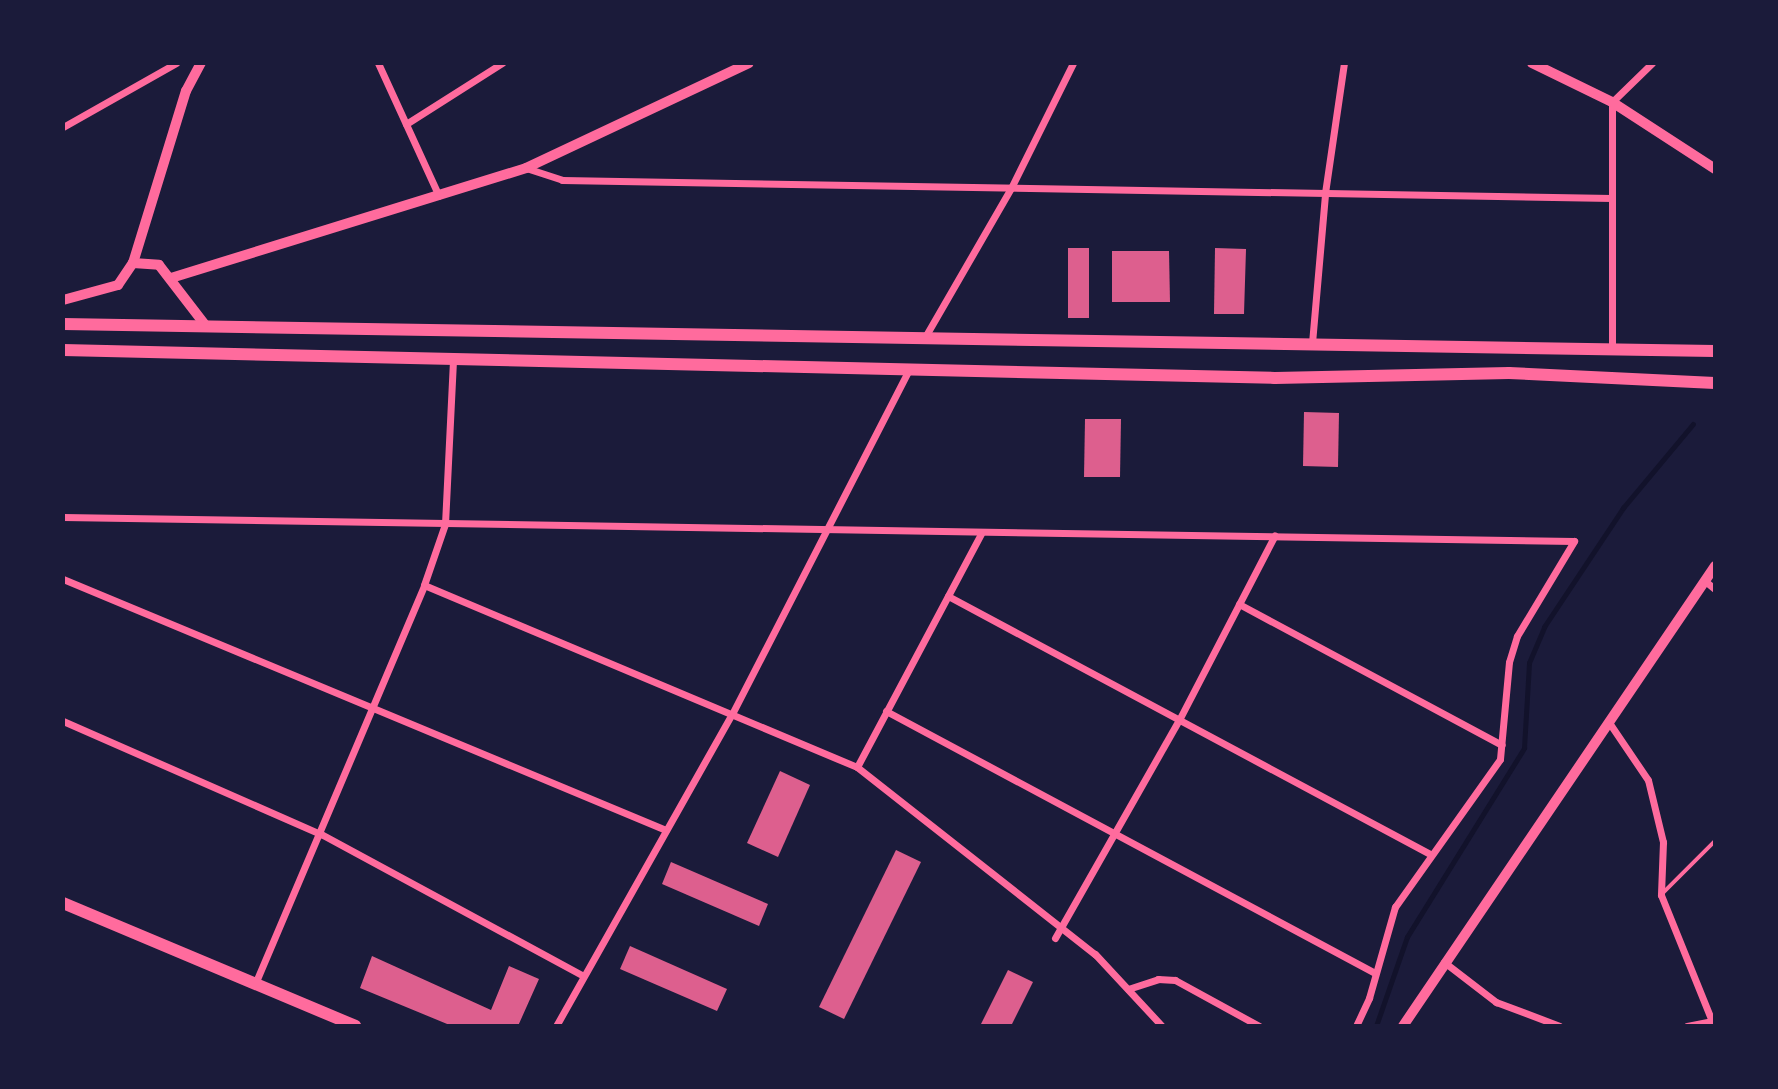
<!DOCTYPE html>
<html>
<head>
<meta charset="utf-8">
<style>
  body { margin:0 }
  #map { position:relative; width:1778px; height:1089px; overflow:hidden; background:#1b1b3a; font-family:Manrope,sans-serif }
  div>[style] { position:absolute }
  .stream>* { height:4.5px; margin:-2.25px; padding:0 2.25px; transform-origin:2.25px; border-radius:2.25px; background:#12122b }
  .building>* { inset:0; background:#dd5f8e }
  .service>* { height:3.5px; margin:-1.75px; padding:0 1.75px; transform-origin:1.75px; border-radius:1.75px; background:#ff6b9d }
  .minor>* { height:7px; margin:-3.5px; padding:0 3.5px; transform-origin:3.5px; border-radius:3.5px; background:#ff6b9d }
  .secondary>* { height:10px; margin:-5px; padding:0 5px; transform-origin:5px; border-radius:5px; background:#ff6b9d }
  .primary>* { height:12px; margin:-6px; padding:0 6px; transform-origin:6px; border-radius:6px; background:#ff6b9d }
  span { translate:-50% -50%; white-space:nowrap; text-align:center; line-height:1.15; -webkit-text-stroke:7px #1b1b3a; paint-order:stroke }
  .frame { position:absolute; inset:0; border:65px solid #1b1b3a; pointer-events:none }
</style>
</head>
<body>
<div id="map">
  <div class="stream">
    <div style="left:1376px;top:1026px;width:94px;rotate:-70.8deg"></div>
    <div style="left:1407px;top:937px;width:222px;rotate:-58.2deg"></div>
    <div style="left:1524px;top:748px;width:85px;rotate:-86.6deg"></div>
    <div style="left:1529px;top:663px;width:39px;rotate:-67deg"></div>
    <div style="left:1544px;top:627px;width:143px;rotate:-56.4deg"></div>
    <div style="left:1623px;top:508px;width:109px;rotate:-50.2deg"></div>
  </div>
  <div class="building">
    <div style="clip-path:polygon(1068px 248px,1089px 248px,1089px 318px,1068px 318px)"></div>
    <div style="clip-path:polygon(1215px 248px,1246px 249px,1244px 314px,1214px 314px)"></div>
    <div style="clip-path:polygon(1112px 251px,1169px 251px,1170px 302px,1112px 302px)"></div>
    <div style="clip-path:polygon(1304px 412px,1339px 413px,1338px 467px,1303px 466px)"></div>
    <div style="clip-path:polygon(1085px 419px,1121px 419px,1120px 477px,1084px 477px)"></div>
    <div style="clip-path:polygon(780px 771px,810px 785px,778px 857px,747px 843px)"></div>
    <div style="clip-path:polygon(896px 850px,921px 862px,844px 1019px,819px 1007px)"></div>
    <div style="clip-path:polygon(671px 862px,768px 904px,759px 926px,662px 884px)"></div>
    <div style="clip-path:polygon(630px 946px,727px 989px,717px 1011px,620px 969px)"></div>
    <div style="clip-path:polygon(372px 956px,491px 1010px,509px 966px,539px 979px,518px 1026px,452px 1026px,360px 988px)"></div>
    <div style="clip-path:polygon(1008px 970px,1033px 982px,1011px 1026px,980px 1026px)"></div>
  </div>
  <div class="service">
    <div style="left:1662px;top:894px;width:75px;rotate:-45deg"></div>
  </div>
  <div class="minor">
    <div style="left:378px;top:63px;width:146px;rotate:65.4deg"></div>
    <div style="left:406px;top:124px;width:114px;rotate:-32.4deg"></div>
    <div style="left:63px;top:127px;width:130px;rotate:-29.5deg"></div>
    <div style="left:526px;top:168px;width:38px;rotate:18deg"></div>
    <div style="left:562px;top:180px;width:1050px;rotate:0.98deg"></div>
    <div style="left:925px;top:337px;width:172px;rotate:-60deg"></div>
    <div style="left:1011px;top:188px;width:140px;rotate:-63.6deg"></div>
    <div style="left:1312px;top:343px;width:151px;rotate:-85deg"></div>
    <div style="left:1325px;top:193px;width:131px;rotate:-81.7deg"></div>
    <div style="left:1612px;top:347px;width:245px;rotate:-90deg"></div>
    <div style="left:1612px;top:102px;width:56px;rotate:-44.3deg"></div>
    <div style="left:63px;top:517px;width:1511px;rotate:0.91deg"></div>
    <div style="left:63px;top:579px;width:653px;rotate:22.6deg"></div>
    <div style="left:1705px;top:581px;width:13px;rotate:39deg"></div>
    <div style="left:424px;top:585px;width:470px;rotate:22.8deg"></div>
    <div style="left:857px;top:767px;width:303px;rotate:38.2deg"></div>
    <div style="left:1095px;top:954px;width:98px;rotate:47.1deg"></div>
    <div style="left:948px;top:596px;width:547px;rotate:28.16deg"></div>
    <div style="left:1239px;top:604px;width:298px;rotate:28.2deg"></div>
    <div style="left:886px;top:711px;width:555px;rotate:28.18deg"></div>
    <div style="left:63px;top:721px;width:282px;rotate:23.7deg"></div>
    <div style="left:321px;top:834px;width:297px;rotate:28.4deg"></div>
    <div style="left:1608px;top:721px;width:71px;rotate:55.9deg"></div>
    <div style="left:1648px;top:780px;width:64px;rotate:76.4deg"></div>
    <div style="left:1663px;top:842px;width:53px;rotate:92.2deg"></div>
    <div style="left:1661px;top:895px;width:141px;rotate:68deg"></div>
    <div style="left:857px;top:767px;width:264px;rotate:-62deg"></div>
    <div style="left:1055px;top:938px;width:251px;rotate:-60.4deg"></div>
    <div style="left:1179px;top:720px;width:208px;rotate:-62.6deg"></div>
    <div style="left:1444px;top:962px;width:66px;rotate:37.6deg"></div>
    <div style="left:1496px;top:1002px;width:68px;rotate:20.6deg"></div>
    <div style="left:255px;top:984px;width:433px;rotate:-67deg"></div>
    <div style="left:424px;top:585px;width:65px;rotate:-71deg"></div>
    <div style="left:445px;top:524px;width:166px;rotate:-87.2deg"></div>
    <div style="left:1128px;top:989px;width:32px;rotate:-18deg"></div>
    <div style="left:1158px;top:979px;width:17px;rotate:3deg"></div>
    <div style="left:1175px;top:980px;width:96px;rotate:28.7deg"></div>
    <div style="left:556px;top:1026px;width:358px;rotate:-60.6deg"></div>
    <div style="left:732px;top:714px;width:388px;rotate:-62.8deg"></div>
    <div style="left:1356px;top:1026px;width:31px;rotate:-65deg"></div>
    <div style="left:1369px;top:998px;width:95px;rotate:-74.1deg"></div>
    <div style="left:1395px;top:907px;width:181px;rotate:-54.6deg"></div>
    <div style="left:1500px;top:759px;width:97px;rotate:-84.7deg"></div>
    <div style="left:1509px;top:662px;width:27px;rotate:-73deg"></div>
    <div style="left:1517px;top:636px;width:111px;rotate:-59deg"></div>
    <div style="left:1687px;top:1026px;width:26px;rotate:-11deg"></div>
  </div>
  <div class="secondary">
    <div style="left:1532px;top:63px;width:89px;rotate:26deg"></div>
    <div style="left:1612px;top:102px;width:123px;rotate:33deg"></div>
    <div style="left:133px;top:263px;width:26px;rotate:4deg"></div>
    <div style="left:159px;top:265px;width:77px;rotate:52.4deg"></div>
    <div style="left:171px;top:278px;width:372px;rotate:-17.2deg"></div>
    <div style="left:526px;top:168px;width:246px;rotate:-25.2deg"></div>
    <div style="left:63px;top:300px;width:57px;rotate:-15.3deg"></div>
    <div style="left:118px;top:285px;width:27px;rotate:-56deg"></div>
    <div style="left:133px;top:263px;width:180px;rotate:-72.9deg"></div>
    <div style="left:186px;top:91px;width:32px;rotate:-62deg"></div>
    <div style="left:1403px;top:1026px;width:556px;rotate:-55.85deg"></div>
  </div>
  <div class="primary">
    <div style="left:63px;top:324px;width:1652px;rotate:0.94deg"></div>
    <div style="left:63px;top:350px;width:1212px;rotate:1.32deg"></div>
    <div style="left:1275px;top:378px;width:234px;rotate:-1.2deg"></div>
    <div style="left:1509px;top:373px;width:206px;rotate:2.8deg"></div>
    <div style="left:63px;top:903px;width:317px;rotate:22.8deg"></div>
  </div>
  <div class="frame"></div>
</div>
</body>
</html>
